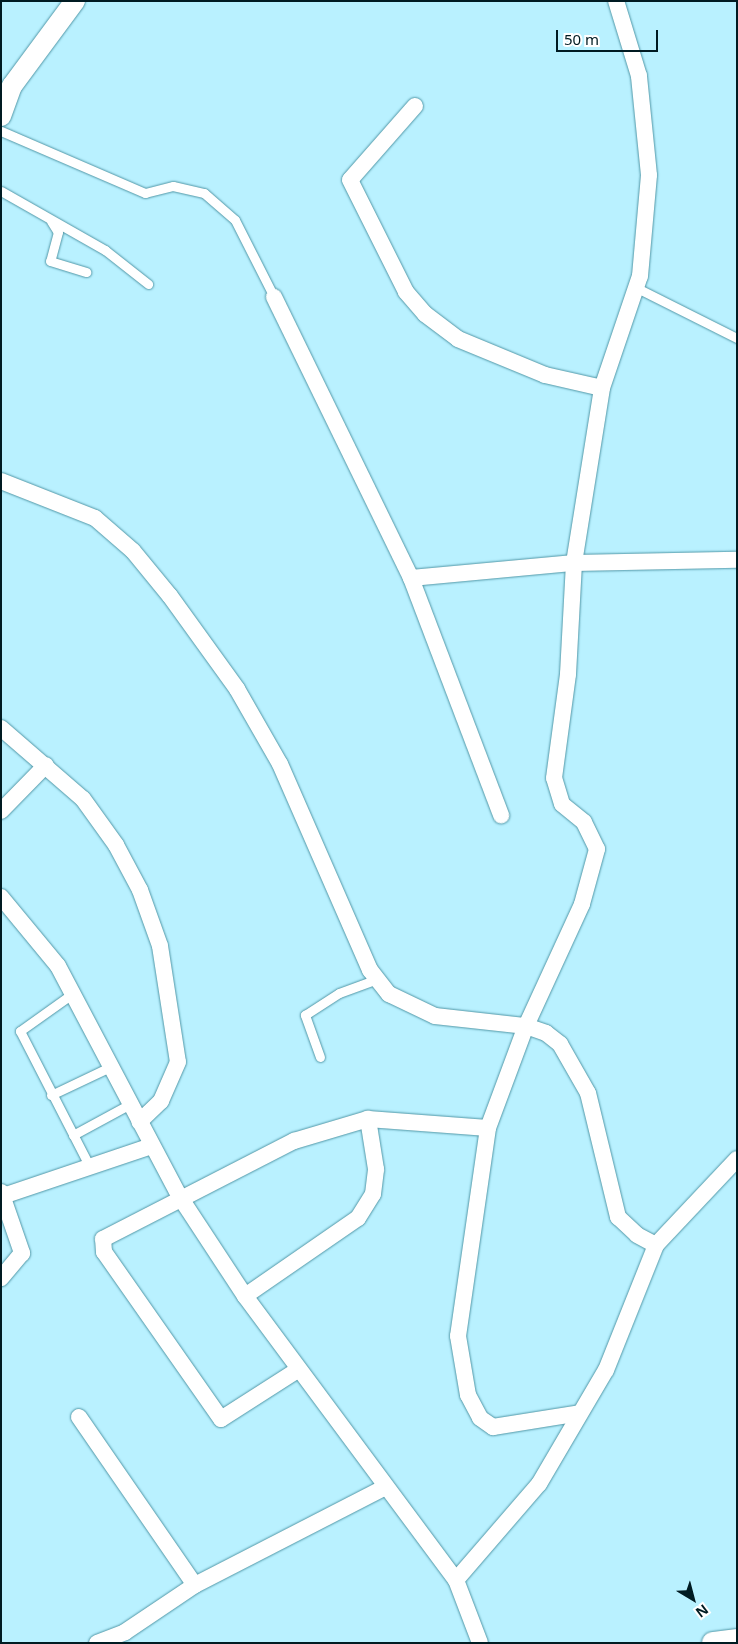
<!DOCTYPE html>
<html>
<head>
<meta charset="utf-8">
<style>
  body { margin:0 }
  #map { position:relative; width:738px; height:1644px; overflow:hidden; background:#b9f1ff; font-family:"Noto Sans",sans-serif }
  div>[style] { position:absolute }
  .roads { filter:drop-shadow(0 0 1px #5197a7) drop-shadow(0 0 1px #5197a7) }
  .service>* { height:9px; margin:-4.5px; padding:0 4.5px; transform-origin:4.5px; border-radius:4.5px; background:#fff }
  .minor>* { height:16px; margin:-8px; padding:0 8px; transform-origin:8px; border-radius:8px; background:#fff }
  .tertiary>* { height:20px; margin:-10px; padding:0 10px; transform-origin:10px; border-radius:10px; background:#fff }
  .secondary>* { height:22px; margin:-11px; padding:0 11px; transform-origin:11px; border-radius:11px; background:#fff }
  span { translate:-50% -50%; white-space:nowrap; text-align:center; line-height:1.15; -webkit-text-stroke:5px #fff; paint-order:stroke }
  .frame { position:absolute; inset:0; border:2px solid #001b22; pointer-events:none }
  .north { position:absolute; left:668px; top:1574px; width:50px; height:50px; -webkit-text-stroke:4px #fff; paint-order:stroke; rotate:143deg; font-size:14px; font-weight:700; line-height:20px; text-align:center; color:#001b22 }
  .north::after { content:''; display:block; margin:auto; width:18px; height:22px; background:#001b22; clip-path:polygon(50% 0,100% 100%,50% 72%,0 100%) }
  .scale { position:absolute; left:556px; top:30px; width:102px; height:22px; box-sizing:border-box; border:2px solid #001b22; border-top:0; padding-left:6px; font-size:15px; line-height:18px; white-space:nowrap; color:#001b22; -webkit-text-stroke:4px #fff; paint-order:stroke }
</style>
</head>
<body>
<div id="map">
  <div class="roads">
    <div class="service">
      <div style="left:1px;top:131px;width:157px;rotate:23.3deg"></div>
      <div style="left:145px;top:193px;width:29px;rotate:-14deg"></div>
      <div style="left:173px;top:186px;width:32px;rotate:13deg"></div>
      <div style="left:204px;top:193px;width:41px;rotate:41.1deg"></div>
      <div style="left:235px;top:220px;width:86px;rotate:63.1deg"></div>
      <div style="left:1px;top:191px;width:120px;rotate:29.6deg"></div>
      <div style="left:105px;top:250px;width:55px;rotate:38.3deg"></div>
      <div style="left:51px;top:221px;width:13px;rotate:58deg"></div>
      <div style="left:58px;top:232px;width:30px;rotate:105deg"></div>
      <div style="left:50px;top:261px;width:38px;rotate:17deg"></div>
      <div style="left:637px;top:288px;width:112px;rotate:26.6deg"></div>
      <div style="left:72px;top:994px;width:64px;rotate:144.6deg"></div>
      <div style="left:20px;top:1031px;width:153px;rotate:62.8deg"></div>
      <div style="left:320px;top:1057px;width:45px;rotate:-109.7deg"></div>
      <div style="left:305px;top:1015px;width:40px;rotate:-32.9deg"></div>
      <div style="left:339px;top:993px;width:40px;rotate:-20.2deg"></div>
      <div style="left:51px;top:1095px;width:65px;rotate:-25.4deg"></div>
      <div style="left:73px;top:1135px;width:65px;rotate:-28.5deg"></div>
    </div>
    <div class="minor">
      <div style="left:415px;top:106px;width:98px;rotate:131.3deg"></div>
      <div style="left:350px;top:180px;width:125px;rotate:63.4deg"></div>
      <div style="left:406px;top:292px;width:29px;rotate:49deg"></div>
      <div style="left:425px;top:314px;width:41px;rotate:37.1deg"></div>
      <div style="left:458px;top:339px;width:94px;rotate:22.5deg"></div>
      <div style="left:545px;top:375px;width:58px;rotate:12.8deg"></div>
      <div style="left:274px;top:297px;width:313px;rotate:64deg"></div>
      <div style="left:411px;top:578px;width:254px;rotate:69.2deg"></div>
      <div style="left:1px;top:481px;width:101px;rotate:21.5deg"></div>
      <div style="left:95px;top:518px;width:50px;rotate:41deg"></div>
      <div style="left:133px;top:551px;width:58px;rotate:50.6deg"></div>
      <div style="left:170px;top:596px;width:115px;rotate:54.2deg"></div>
      <div style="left:237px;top:689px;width:86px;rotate:60.2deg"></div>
      <div style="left:280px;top:764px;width:225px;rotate:66.4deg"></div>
      <div style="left:370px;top:970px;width:31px;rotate:52deg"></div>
      <div style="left:389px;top:994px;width:51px;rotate:25.6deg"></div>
      <div style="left:435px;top:1016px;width:92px;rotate:6.3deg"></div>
      <div style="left:526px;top:1026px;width:21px;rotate:19deg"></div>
      <div style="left:546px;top:1033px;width:18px;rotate:38deg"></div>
      <div style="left:560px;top:1044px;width:56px;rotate:60.3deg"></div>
      <div style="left:588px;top:1093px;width:128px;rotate:76.4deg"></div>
      <div style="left:618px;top:1217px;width:26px;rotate:43deg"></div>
      <div style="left:637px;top:1235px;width:21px;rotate:28deg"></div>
      <div style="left:411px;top:578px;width:164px;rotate:-5.3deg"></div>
      <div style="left:574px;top:563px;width:163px;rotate:-1.1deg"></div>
      <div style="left:1px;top:728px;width:108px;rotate:40.9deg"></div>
      <div style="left:83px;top:799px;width:57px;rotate:54.3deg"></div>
      <div style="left:116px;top:845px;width:51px;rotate:61.9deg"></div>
      <div style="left:140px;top:890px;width:59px;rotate:70.3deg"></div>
      <div style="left:160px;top:946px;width:117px;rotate:81.2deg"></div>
      <div style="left:178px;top:1062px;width:43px;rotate:113.6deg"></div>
      <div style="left:161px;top:1101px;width:30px;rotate:136deg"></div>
      <div style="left:1px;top:811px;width:64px;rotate:-45.6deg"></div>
      <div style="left:1px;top:897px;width:89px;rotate:50.4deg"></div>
      <div style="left:58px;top:966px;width:261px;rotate:62.2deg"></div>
      <div style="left:180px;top:1197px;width:118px;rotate:56.7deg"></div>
      <div style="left:245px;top:1296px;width:354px;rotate:53.4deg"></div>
      <div style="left:456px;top:1580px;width:67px;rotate:69.1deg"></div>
      <div style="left:488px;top:1128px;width:109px;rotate:-69.6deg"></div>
      <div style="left:526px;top:1026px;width:134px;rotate:-65.3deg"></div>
      <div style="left:582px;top:904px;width:57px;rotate:-74.7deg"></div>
      <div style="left:597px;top:849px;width:30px;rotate:-116deg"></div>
      <div style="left:584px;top:822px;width:28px;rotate:-141deg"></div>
      <div style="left:562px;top:804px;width:27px;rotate:-107deg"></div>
      <div style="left:554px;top:778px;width:105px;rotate:-82.3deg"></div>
      <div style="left:568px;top:674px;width:111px;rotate:-86.9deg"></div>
      <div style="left:574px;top:563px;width:177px;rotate:-80.9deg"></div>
      <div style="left:602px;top:388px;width:118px;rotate:-71.3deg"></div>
      <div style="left:640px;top:276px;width:101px;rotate:-84.9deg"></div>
      <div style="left:649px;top:175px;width:100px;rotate:-95.8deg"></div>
      <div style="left:639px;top:76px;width:78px;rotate:-107deg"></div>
      <div style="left:1px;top:1192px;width:65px;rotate:71deg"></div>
      <div style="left:22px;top:1253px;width:33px;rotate:130deg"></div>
      <div style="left:3px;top:1196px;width:157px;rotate:-18.6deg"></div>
      <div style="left:245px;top:1296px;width:137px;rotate:-34.6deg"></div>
      <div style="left:358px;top:1218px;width:28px;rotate:-58deg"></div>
      <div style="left:373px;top:1194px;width:25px;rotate:-83deg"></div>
      <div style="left:376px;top:1169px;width:51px;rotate:-99.1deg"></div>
      <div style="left:296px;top:1371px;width:89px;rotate:147.4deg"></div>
      <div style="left:221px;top:1419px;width:204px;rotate:-125deg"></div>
      <div style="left:104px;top:1252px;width:13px;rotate:-94deg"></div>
      <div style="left:103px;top:1239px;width:215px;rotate:-27.2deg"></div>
      <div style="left:294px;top:1141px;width:77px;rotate:-16.6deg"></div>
      <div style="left:368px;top:1119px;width:120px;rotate:4.3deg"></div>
      <div style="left:488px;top:1128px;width:210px;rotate:98.2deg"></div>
      <div style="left:458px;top:1336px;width:60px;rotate:80.4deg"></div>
      <div style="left:468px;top:1395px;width:26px;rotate:62deg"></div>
      <div style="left:480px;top:1418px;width:16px;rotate:35deg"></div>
      <div style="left:493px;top:1427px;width:88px;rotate:-9.1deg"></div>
      <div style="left:79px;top:1417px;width:204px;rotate:55.4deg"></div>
      <div style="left:456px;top:1580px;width:127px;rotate:-49.2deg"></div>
      <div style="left:539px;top:1484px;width:132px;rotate:-59.6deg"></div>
      <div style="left:606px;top:1370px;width:135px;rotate:-68.2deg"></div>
      <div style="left:656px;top:1245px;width:118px;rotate:-46.7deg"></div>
      <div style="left:97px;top:1643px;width:30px;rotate:-21deg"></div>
      <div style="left:125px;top:1632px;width:84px;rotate:-33.9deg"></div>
      <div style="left:195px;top:1585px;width:212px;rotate:-27.2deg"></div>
    </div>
    <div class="tertiary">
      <div style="left:1px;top:116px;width:32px;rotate:-70deg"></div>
      <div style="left:12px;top:86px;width:106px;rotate:-53.5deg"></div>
    </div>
    <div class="secondary">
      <div style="left:713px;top:1643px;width:24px;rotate:-7deg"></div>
    </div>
  </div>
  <div class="frame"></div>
  <div class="north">N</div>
  <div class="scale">50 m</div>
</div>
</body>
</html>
